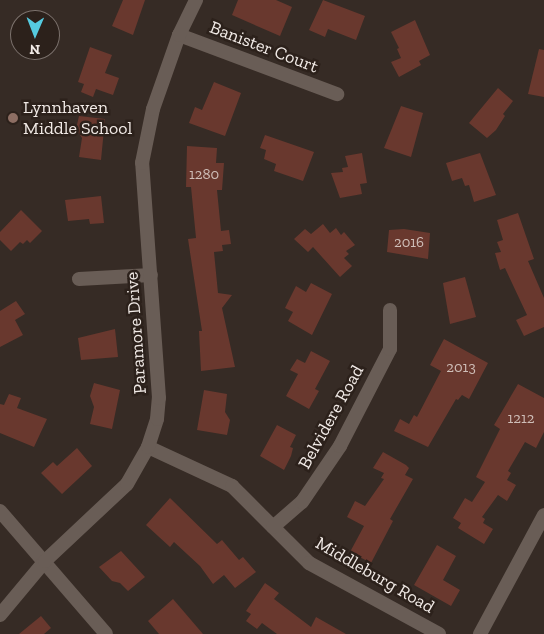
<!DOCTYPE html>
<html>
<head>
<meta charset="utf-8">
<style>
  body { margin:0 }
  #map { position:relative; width:544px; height:634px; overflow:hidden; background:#362b25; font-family:"Zilla Slab",serif }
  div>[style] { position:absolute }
  .building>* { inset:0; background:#69382e }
  .minor>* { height:14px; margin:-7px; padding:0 7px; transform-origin:7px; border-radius:7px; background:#695d56 }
  .dots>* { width:14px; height:14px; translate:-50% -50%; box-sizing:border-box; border:2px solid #2c211b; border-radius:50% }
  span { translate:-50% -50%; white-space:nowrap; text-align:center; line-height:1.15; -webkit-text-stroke:5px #2c211b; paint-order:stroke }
  .number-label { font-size:15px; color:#cfbeb8 }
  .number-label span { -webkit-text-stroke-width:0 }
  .street-label { font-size:18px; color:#f1eae6 }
  .poi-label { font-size:18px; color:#f1eae6 }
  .left { translate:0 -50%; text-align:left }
  .north { position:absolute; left:10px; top:10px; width:50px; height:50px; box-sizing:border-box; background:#2c211b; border:1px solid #7b716c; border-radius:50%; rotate:181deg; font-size:14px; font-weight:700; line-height:20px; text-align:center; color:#f1eae6 }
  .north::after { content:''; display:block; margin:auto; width:18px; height:22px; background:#55cadf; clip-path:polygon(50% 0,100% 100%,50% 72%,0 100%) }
</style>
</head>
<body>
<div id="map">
  <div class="building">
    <div style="clip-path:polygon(123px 0,145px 0,133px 35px,112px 26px)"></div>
    <div style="clip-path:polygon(238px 0,276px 0,292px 7px,280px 36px,232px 15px)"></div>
    <div style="clip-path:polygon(323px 0,365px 16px,356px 40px,328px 29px,325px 37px,309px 30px)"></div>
    <div style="clip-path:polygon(415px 20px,430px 55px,419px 61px,421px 65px,399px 77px,391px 62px,401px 58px,397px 49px,399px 48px,391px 32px)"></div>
    <div style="clip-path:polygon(90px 47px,112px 55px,105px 73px,119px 78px,113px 95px,96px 89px,93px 97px,81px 92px,84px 84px,78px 82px)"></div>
    <div style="clip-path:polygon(539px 49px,544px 50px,544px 97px,528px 94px)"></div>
    <div style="clip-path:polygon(214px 82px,241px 93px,225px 136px,189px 123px,195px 107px,202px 110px)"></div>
    <div style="clip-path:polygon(498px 88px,513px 101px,503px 114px,505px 116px,496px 130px,487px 138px,469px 123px)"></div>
    <div style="clip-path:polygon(401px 106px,423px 113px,411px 157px,384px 148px)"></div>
    <div style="clip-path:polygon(79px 116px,105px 119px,101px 160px,79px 157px,82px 138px,76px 129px)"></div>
    <div style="clip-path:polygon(265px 135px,314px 152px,303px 181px,274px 171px,276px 164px,264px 159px,266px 150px,260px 148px)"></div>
    <div style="clip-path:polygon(187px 146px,217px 148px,216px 163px,224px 163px,222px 190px,217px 190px,221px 231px,229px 230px,231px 244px,222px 245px,223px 251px,214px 252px,218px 293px,232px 295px,222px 308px,235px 367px,201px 371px,199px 331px,202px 331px,188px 239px,196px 238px,191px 187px,186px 187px)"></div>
    <div style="clip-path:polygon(362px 153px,367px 183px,360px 184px,362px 194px,340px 198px,331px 173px,343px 172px,342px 168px,348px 167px,345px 156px)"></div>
    <div style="clip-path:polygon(480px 153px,496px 195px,474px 202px,469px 185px,465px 186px,462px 178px,452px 181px,446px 163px)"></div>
    <div style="clip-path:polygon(101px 196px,104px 223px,90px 224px,89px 219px,68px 221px,65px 200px)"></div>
    <div style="clip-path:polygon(21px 210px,42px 231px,30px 243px,27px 240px,23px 244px,20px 242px,11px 251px,0 240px,0 232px)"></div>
    <div style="clip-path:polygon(518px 213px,534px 259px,528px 261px,544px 298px,544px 327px,524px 336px,516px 320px,527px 315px,505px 268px,500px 270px,495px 253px,501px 252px,497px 242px,503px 240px,497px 220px)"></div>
    <div style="clip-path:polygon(323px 224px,330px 233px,336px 228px,341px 235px,344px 232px,355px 245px,346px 251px,349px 254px,344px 258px,352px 266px,340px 277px,313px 247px,308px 252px,294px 239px,305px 229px,311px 234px)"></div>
    <div style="clip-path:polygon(404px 229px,430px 233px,428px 259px,387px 252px,389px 230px)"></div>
    <div style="clip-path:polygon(465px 277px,476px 317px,450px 324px,443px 283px)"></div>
    <div style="clip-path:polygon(311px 283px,332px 294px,312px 335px,288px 321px,293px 312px,285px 308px,296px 286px,306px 292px)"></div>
    <div style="clip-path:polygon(16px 301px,25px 314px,15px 320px,23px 335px,0 347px,0 311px)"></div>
    <div style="clip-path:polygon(115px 329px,118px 357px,81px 360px,78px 338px)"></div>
    <div style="clip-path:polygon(444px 339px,488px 363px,469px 399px,462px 395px,458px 400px,456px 399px,428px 447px,394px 431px,400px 419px,409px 424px,414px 415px,417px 417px,441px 371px,430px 365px)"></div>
    <div style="clip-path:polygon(311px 351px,330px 361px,315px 389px,319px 391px,309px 409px,286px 396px,298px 374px,290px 370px,297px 359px,305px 363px)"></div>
    <div style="clip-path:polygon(94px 383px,120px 390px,112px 429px,90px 424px,94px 407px,90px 396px)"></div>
    <div style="clip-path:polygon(518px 384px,544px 398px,544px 432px,536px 448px,525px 442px,508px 471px,511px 473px,507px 480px,516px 485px,507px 501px,498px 495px,482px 517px,485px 519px,483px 523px,493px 529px,484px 544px,458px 528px,461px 523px,453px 518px,465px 498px,472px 502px,485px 482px,476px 477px,500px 429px,494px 425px)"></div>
    <div style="clip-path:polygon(204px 390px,227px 394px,225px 412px,230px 420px,227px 435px,197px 430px)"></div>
    <div style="clip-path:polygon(9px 394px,21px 398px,17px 408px,47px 419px,34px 447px,0 433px,0 404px,4px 405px)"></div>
    <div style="clip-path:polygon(277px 425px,296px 435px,290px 447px,293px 448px,291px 456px,284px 470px,260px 456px)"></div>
    <div style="clip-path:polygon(77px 448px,92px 466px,62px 494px,41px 473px,53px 462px,57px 466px)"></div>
    <div style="clip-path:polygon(383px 452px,406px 465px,409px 468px,405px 475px,413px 479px,390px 519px,393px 521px,371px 563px,350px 552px,364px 526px,347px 517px,355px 501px,365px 506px,384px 479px,381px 478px,384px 473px,373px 468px)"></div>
    <div style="clip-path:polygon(170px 498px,217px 544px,222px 540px,239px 560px,243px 557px,256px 572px,235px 588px,224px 575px,213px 584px,200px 566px,174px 542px,170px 547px,146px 525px)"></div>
    <div style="clip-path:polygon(437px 545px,456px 556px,443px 580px,460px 590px,451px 606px,414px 585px)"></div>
    <div style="clip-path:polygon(121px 551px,145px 577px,128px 591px,120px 583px,112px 581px,99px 567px)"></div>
    <div style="clip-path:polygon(265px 583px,279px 593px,274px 599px,311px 627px,316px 617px,346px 634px,277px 634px,262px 623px,257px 629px,246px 621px,251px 614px,246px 611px)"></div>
    <div style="clip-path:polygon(173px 599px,203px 634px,159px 634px,148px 621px)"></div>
    <div style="clip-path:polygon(41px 616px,51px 628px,44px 634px,19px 634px)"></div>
  </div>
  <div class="minor">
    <div style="left:179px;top:35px;width:169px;rotate:20.5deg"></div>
    <div style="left:79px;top:279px;width:72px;rotate:-3.2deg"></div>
    <div style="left:148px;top:447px;width:93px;rotate:24.9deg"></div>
    <div style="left:232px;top:486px;width:109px;rotate:45deg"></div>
    <div style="left:309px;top:563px;width:148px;rotate:28.6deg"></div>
    <div style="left:0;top:511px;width:162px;rotate:49.2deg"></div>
    <div style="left:273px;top:527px;width:38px;rotate:-41deg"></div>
    <div style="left:302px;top:502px;width:68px;rotate:-55.8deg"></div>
    <div style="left:340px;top:446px;width:109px;rotate:-62.7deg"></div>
    <div style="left:390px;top:349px;width:39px;rotate:-90deg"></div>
    <div style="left:0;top:615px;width:70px;rotate:-50.2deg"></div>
    <div style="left:45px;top:561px;width:112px;rotate:-43.2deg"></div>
    <div style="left:127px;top:484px;width:43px;rotate:-60.4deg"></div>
    <div style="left:148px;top:447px;width:29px;rotate:-72deg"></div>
    <div style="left:157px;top:419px;width:21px;rotate:-85deg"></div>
    <div style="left:159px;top:398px;width:236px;rotate:-94.1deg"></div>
    <div style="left:142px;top:163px;width:55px;rotate:-78.5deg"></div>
    <div style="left:153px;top:109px;width:78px;rotate:-70.6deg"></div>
    <div style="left:179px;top:35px;width:39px;rotate:-64deg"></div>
    <div style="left:480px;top:634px;width:135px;rotate:-61.7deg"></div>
  </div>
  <div class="dots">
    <div style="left:13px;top:118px;background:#8d6e63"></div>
  </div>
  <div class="number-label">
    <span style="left:204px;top:175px">1280</span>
    <span style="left:409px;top:243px">2016</span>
    <span style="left:461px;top:368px">2013</span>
    <span style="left:521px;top:419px">1212</span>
  </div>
  <div class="street-label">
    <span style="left:264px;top:47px;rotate:21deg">Banister Court</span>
    <span style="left:136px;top:333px;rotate:-94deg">Paramore Drive</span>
    <span style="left:331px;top:417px;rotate:-61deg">Belvidere Road</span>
    <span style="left:375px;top:575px;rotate:30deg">Middleburg Road</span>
  </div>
  <div class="poi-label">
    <span class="left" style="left:23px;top:118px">Lynnhaven<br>Middle School</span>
  </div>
  <div class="north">N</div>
</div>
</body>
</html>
